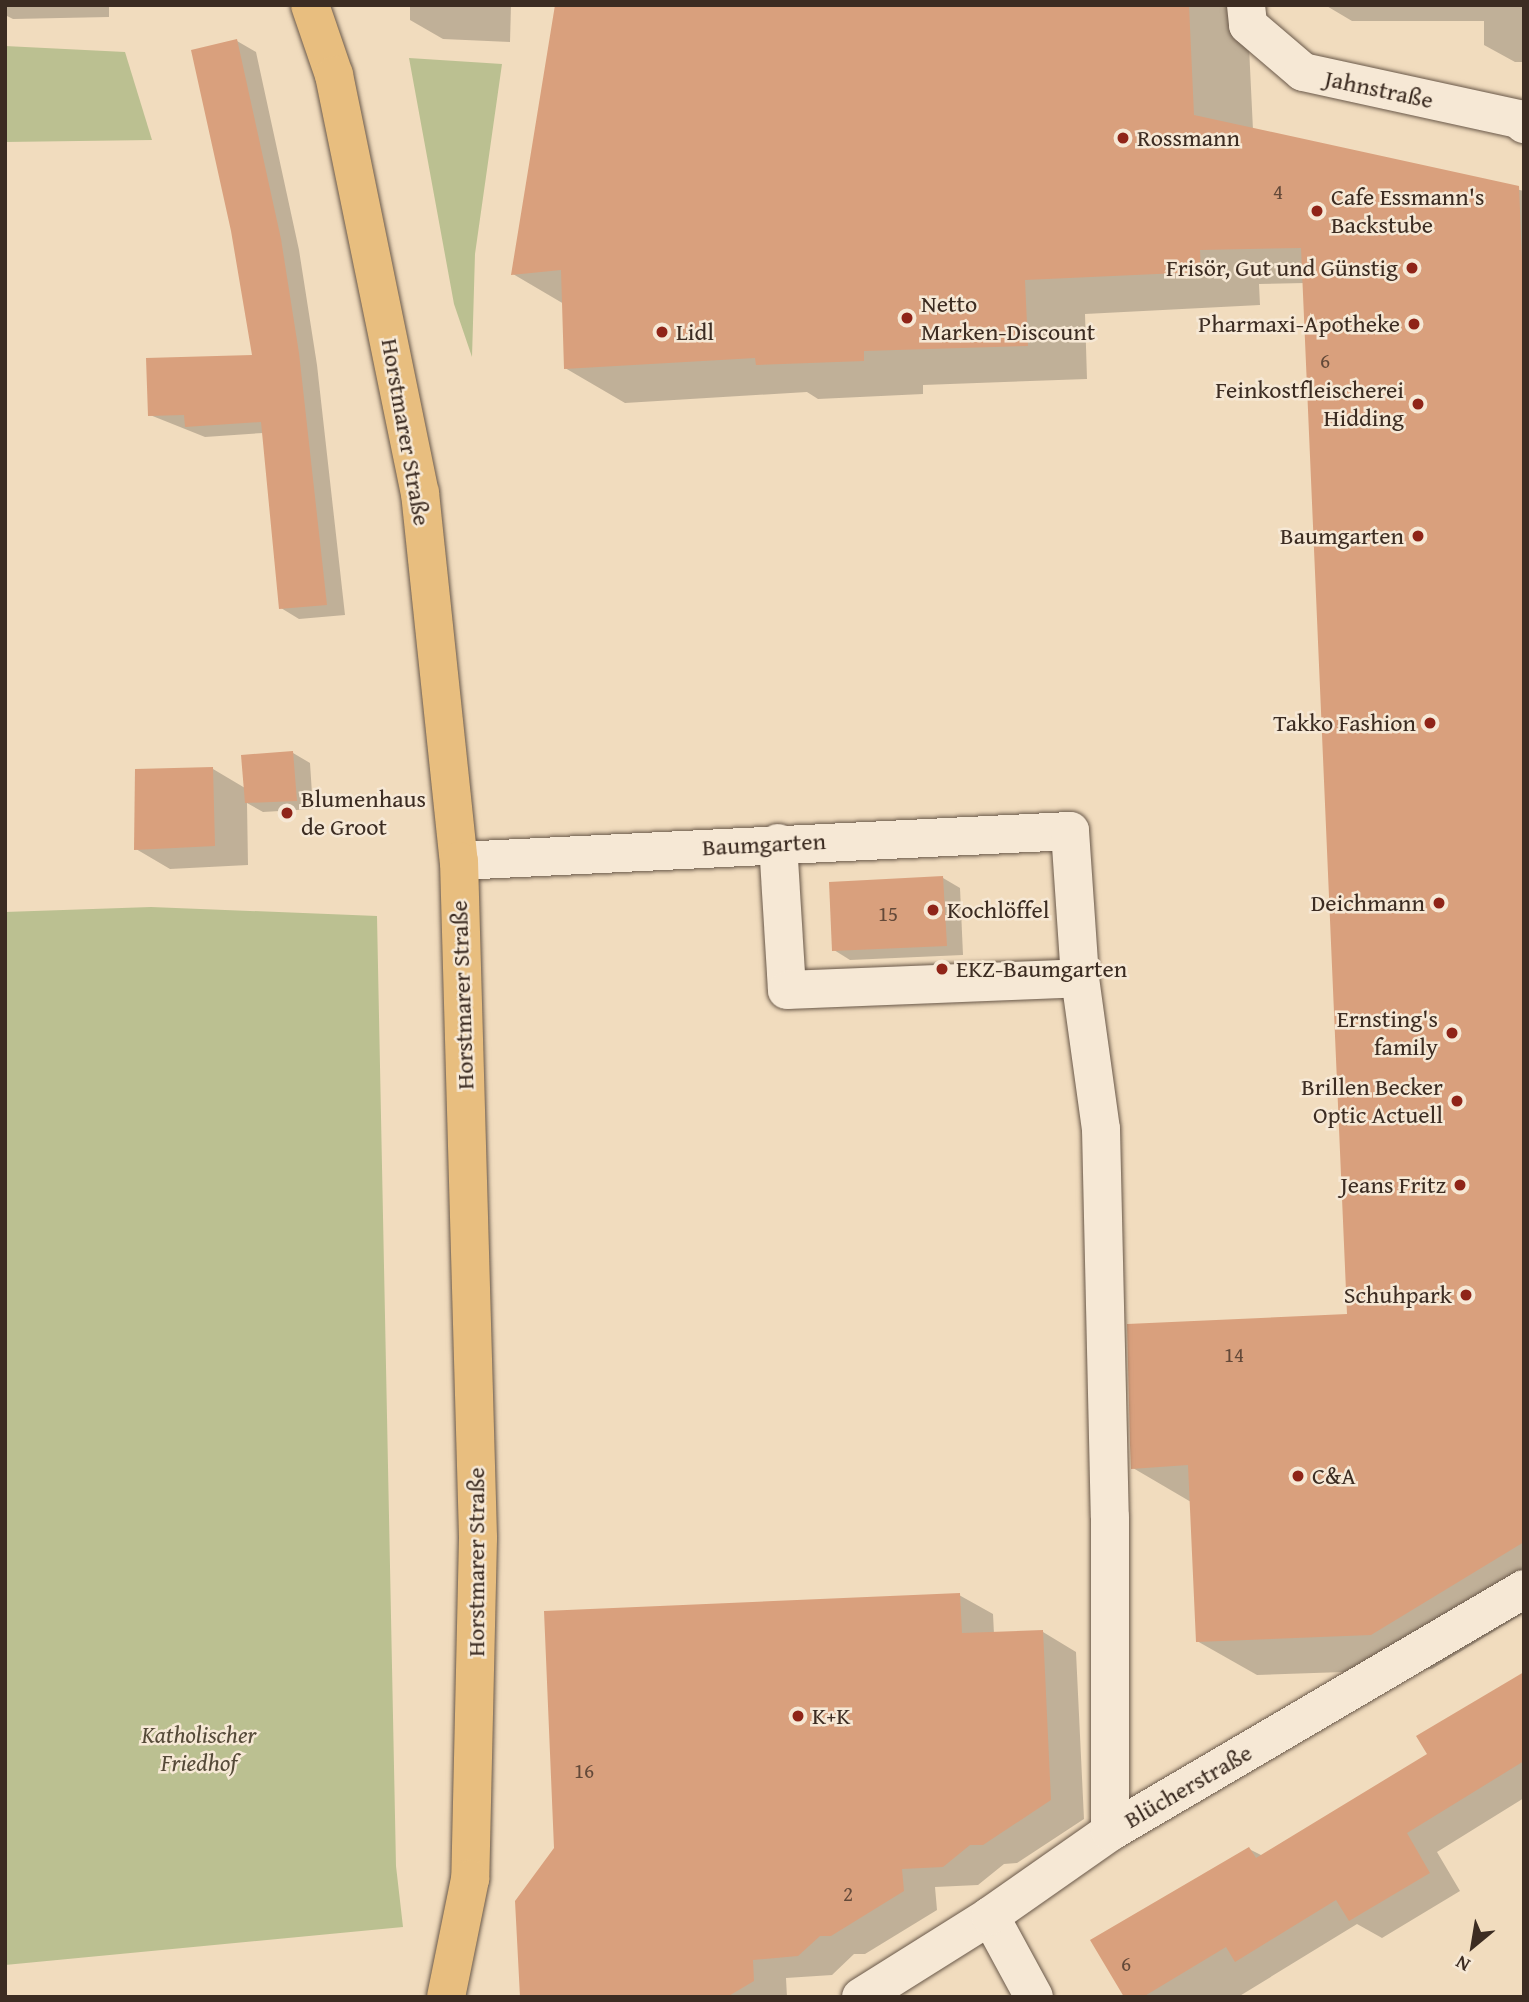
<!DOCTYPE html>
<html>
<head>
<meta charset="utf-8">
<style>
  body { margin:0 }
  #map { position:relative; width:1529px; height:2002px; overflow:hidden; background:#f1dcbe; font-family:"Gentium Book Plus",serif }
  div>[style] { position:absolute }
  .green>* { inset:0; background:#bbc091 }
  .shadow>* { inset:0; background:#0003 }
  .building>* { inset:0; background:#d9a07d }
  .roads { filter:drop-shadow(0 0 2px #695849) drop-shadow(0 0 2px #695849) }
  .minor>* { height:38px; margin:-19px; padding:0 19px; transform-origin:19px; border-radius:19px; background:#f6e8d5 }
  .major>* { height:38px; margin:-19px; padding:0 19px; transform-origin:19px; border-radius:19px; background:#e8be7f }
  .dots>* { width:19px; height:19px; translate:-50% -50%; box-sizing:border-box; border:4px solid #f6e8d5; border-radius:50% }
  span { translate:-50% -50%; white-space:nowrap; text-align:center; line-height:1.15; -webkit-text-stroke:5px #f6e8d5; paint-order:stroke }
  .number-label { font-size:21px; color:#634939 }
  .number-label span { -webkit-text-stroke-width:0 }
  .street-label { font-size:24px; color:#3c2c22 }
  .poi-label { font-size:24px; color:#3c2c22 }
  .left { translate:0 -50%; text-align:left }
  .right { translate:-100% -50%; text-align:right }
  .park-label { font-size:24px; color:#554a38; font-style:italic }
  .frame { position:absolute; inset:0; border:7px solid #3c2c22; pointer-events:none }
  .north { position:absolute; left:1438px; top:1911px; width:70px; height:70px; -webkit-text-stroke:5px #f6e8d5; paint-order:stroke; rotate:210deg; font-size:19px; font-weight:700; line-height:28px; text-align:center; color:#3c2c22 }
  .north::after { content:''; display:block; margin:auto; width:24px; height:32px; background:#3c2c22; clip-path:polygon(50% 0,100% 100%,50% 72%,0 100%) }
</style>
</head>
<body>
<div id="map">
  <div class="green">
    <div style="clip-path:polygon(5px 46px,125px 52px,152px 140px,5px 142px)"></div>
    <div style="clip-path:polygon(409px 58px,502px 64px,475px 254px,472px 357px,454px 304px)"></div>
    <div style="clip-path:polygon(151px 907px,377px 916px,396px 1866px,403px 1927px,5px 1965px,5px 912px)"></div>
  </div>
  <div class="shadow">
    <div style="clip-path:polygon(5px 5px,109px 5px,109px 17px,13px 19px,5px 15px)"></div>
    <div style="clip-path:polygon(410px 5px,511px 5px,510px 42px,443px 39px,410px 20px)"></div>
    <div style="clip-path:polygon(556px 5px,1247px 5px,1253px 130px,1524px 191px,1524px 1613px,1432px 1669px,1257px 1675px,1197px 1641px,1191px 1502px,1133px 1468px,1349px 1315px,1305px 283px,1259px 284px,1260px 305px,1085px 314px,1087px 379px,923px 385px,923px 394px,818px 399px,807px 392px,625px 403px,565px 368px,564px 304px,513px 274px)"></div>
    <div style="clip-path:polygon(1325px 5px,1524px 5px,1524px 62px,1515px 62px,1484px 45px,1484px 21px,1352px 21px)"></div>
    <div style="clip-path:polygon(237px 41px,256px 52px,299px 250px,317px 365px,345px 615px,299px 619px,281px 608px,263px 433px,205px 437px,150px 415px,254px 357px)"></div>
    <div style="clip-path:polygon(293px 753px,310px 763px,313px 809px,263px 812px,247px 803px,248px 865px,170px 869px,136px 849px,213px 769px,245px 788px)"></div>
    <div style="clip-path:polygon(943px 878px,960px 888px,963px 955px,850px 960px,834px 950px)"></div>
    <div style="clip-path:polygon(959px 1595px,993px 1614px,994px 1634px,1043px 1632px,1076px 1652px,1084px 1819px,1017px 1863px,1004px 1864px,978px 1885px,935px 1887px,937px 1910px,865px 1954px,854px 1954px,832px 1975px,786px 1978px,787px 1997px,522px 1997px)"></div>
    <div style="clip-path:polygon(1524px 1673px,1524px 1798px,1437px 1852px,1460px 1891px,1382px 1938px,1357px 1924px,1238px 1997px,1126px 1997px,1249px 1849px,1263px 1856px,1429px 1755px)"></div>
  </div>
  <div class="building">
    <div style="clip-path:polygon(555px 5px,1189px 5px,1194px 115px,1519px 186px,1524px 310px,1524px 1542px,1371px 1635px,1196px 1642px,1188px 1465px,1131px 1469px,1130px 1445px,1127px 1324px,1347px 1314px,1301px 248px,1200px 250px,1201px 272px,1025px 280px,1028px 346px,864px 351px,864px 361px,756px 365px,755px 358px,564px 369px,561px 270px,511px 275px)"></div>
    <div style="clip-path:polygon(237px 39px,281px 239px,299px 353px,327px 605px,279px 609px,261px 422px,185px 427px,184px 415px,148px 416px,146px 358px,252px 355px,231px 231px,191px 50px)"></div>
    <div style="clip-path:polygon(293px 751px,297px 801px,245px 803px,241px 755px)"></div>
    <div style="clip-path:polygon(213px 767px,215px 846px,134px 850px,135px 769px)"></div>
    <div style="clip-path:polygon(943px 876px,947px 946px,832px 951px,829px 882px)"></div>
    <div style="clip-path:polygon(960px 1593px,962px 1633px,1043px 1630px,1051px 1800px,983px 1845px,970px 1845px,943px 1867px,902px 1869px,904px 1891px,831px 1936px,820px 1936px,798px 1956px,753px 1960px,754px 1981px,727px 1997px,520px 1997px,515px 1901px,554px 1848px,544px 1611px)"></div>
    <div style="clip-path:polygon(1524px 1672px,1524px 1761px,1407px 1833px,1430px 1873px,1349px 1921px,1336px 1900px,1235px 1962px,1226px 1947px,1143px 1997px,1124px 1997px,1090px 1940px,1249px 1847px,1256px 1858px,1427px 1754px,1416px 1736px)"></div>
  </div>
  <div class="roads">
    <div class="minor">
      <div style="left:1246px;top:5px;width:20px;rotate:84deg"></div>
      <div style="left:1248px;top:25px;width:72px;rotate:40.5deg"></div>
      <div style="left:1303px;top:72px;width:220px;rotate:12.3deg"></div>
      <div style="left:1518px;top:119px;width:8px;rotate:40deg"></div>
      <div style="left:778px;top:843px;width:147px;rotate:86.5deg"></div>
      <div style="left:787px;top:990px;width:293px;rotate:-2.3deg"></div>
      <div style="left:459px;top:861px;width:612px;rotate:-2.81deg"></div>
      <div style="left:1070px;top:831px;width:147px;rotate:86.1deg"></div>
      <div style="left:1080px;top:978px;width:152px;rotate:82.1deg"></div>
      <div style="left:1101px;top:1129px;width:388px;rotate:88.7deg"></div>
      <div style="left:1110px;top:1517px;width:315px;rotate:90deg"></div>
      <div style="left:990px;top:1916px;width:92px;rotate:61.5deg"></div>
      <div style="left:861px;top:1997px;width:152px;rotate:-32.1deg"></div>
      <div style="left:990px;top:1916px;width:146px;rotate:-35deg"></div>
      <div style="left:1110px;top:1832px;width:480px;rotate:-30.4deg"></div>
    </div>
    <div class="major">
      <div style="left:310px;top:5px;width:74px;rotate:71.1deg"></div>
      <div style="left:334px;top:75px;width:427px;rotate:78.4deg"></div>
      <div style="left:420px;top:493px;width:370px;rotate:84deg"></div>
      <div style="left:459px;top:861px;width:677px;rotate:88.39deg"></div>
      <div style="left:478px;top:1538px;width:341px;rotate:91.3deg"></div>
      <div style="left:470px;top:1879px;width:120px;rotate:101.5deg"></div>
    </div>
  </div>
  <div class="dots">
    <div style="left:1123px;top:138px;background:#8f2418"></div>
    <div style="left:1317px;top:211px;background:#8f2418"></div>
    <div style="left:1412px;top:268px;background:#8f2418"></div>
    <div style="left:907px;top:318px;background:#8f2418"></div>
    <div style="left:1414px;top:324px;background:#8f2418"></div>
    <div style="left:662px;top:332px;background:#8f2418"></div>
    <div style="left:1418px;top:404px;background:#8f2418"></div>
    <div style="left:1418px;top:536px;background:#8f2418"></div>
    <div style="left:1430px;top:723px;background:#8f2418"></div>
    <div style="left:287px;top:813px;background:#8f2418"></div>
    <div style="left:1439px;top:903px;background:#8f2418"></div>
    <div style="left:933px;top:910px;background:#8f2418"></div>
    <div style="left:942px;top:969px;background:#8f2418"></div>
    <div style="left:1452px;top:1033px;background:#8f2418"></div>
    <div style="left:1457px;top:1101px;background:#8f2418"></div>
    <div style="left:1460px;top:1185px;background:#8f2418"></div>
    <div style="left:1466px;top:1295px;background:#8f2418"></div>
    <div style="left:1298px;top:1476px;background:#8f2418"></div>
    <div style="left:798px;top:1716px;background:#8f2418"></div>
  </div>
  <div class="number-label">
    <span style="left:1278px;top:192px">4</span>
    <span style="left:1325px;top:361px">6</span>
    <span style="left:888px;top:914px">15</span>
    <span style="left:1234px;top:1355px">14</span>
    <span style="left:584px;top:1771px">16</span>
    <span style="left:848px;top:1894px">2</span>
    <span style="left:1126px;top:1964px">6</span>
  </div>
  <div class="street-label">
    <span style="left:1379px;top:89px;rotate:12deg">Jahnstraße</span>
    <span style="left:406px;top:432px;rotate:80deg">Horstmarer Straße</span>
    <span style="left:764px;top:844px;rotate:-3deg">Baumgarten</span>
    <span style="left:462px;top:995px;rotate:-92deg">Horstmarer Straße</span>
    <span style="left:476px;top:1562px;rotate:-90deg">Horstmarer Straße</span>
    <span style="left:1188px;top:1786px;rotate:-30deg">Blücherstraße</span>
  </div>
  <div class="poi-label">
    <span class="left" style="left:1137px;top:138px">Rossmann</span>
    <span class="left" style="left:1331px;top:211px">Cafe Essmann's<br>Backstube</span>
    <span class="right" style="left:1398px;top:268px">Frisör, Gut und Günstig</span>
    <span class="left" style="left:921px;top:318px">Netto<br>Marken-Discount</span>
    <span class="right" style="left:1400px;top:324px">Pharmaxi-Apotheke</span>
    <span class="left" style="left:676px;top:332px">Lidl</span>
    <span class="right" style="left:1404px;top:404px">Feinkostfleischerei<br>Hidding</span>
    <span class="right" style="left:1404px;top:536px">Baumgarten</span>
    <span class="right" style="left:1416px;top:723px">Takko Fashion</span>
    <span class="left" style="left:301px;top:813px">Blumenhaus<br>de Groot</span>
    <span class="right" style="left:1425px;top:903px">Deichmann</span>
    <span class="left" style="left:947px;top:910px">Kochlöffel</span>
    <span class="left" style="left:956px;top:969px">EKZ-Baumgarten</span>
    <span class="right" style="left:1438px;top:1033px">Ernsting's<br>family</span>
    <span class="right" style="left:1443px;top:1101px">Brillen Becker<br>Optic Actuell</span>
    <span class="right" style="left:1446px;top:1185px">Jeans Fritz</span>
    <span class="right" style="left:1452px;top:1295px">Schuhpark</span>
    <span class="left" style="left:1312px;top:1476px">C&amp;A</span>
    <span class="left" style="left:812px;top:1716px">K+K</span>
  </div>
  <div class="park-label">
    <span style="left:199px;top:1749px">Katholischer<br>Friedhof</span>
  </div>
  <div class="frame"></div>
  <div class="north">N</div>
</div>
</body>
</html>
